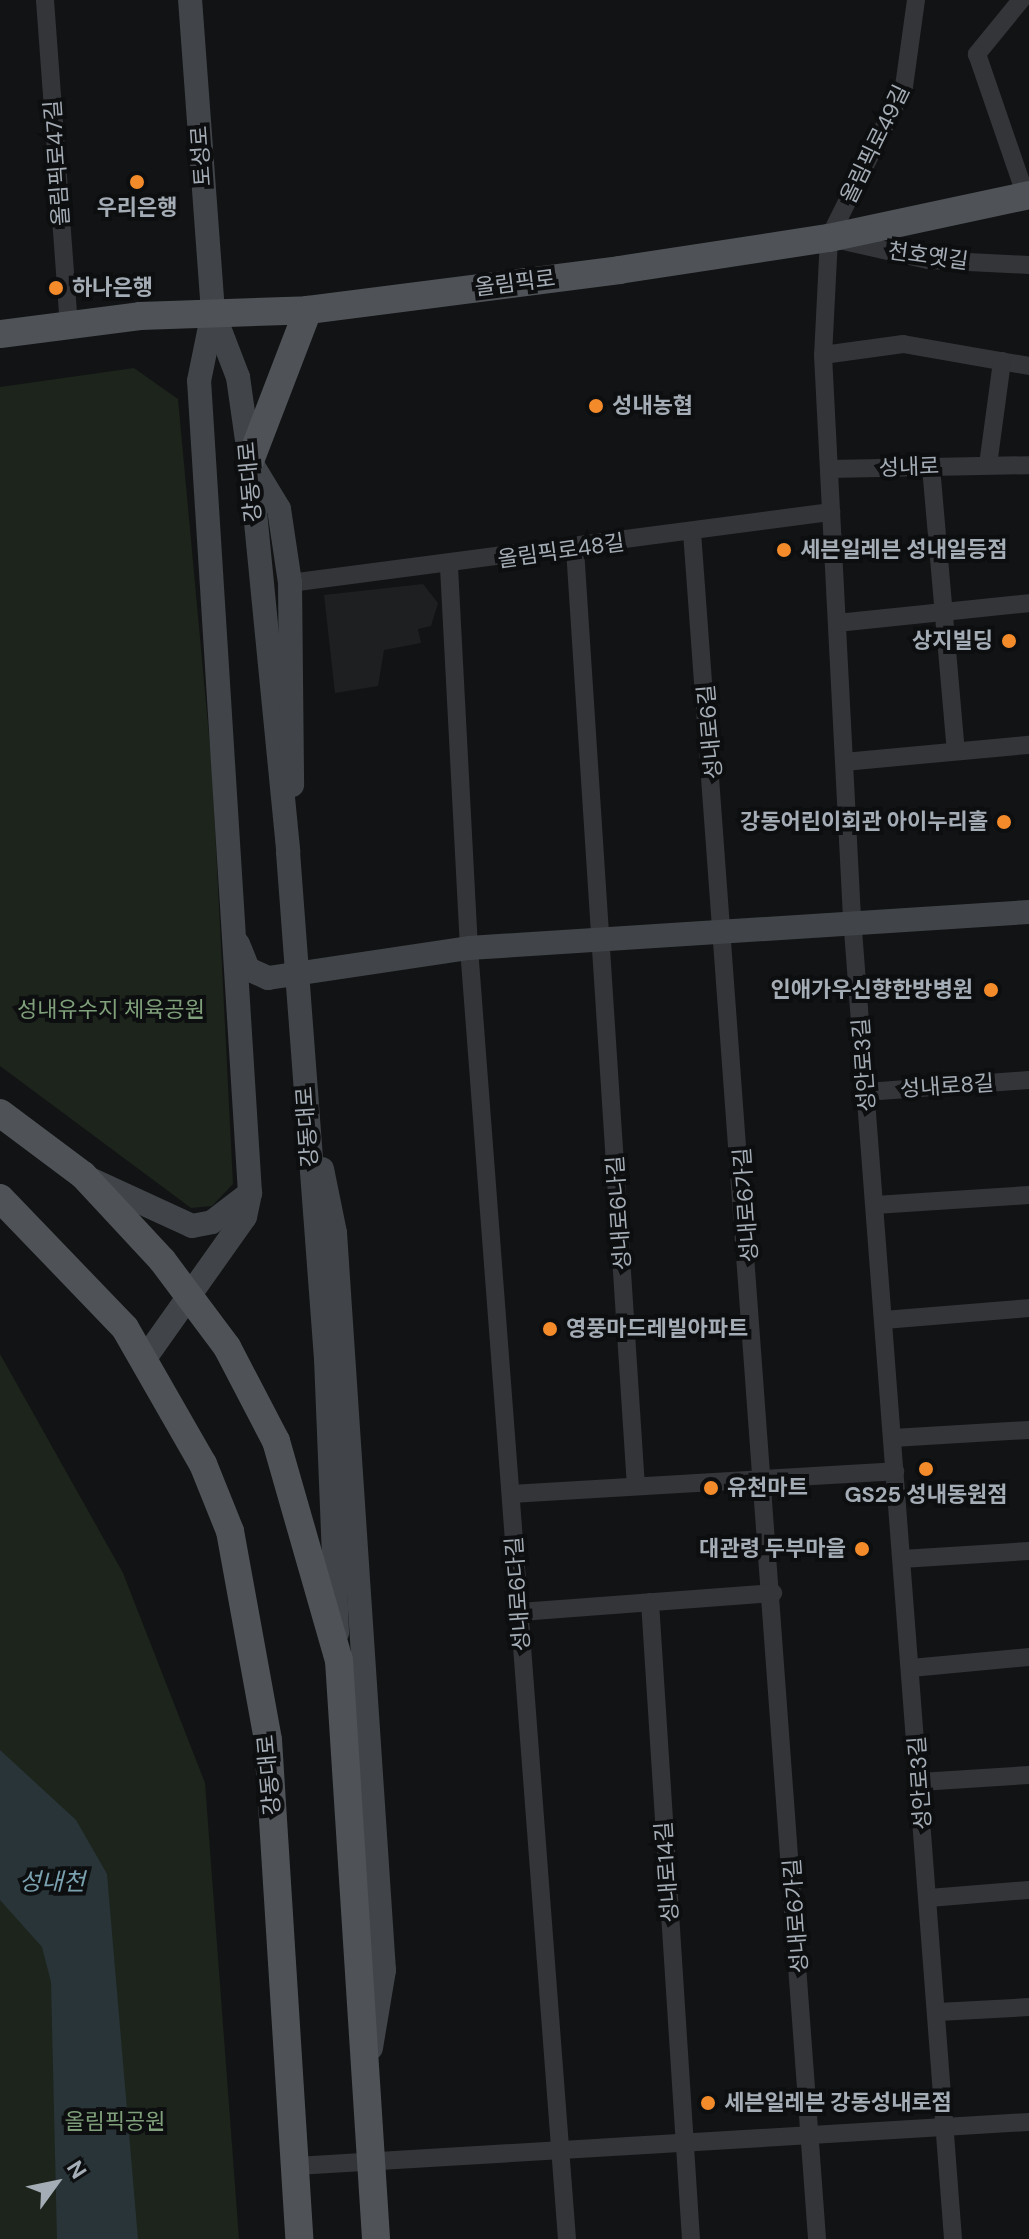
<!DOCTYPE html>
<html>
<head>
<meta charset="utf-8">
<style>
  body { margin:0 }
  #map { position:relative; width:1029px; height:2239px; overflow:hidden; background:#121314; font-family:"DM Sans","Noto Sans KR",sans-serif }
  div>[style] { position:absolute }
  .built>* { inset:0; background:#1e1f21 }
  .green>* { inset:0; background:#1d241c }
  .water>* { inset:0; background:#293438 }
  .street>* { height:18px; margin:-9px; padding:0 9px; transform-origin:9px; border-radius:9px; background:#333539 }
  .secondary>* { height:24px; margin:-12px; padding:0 12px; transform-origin:12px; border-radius:12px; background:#414549 }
  .primary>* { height:28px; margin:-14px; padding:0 14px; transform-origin:14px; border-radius:14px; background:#4f5358 }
  .dots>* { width:22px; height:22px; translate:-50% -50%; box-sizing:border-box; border:4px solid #0d0e0f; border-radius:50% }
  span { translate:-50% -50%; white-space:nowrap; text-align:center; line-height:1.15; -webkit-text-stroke:8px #0d0e0f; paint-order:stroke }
  .street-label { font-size:22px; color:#a4acb5 }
  .poi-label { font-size:22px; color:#a4acb5; font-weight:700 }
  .left { translate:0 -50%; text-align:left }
  .right { translate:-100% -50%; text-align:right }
  .park-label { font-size:22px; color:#7fa07a }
  .water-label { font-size:24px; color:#7aa1b0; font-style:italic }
  .north { position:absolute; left:16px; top:2143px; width:80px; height:80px; -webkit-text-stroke:6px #0d0e0f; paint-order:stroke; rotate:57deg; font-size:22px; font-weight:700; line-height:32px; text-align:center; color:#a4acb5 }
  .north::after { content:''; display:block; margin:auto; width:28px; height:36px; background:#a4acb5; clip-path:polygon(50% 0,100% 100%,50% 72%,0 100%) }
</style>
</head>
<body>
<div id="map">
  <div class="built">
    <div style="clip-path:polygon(423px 584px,438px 603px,431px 626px,418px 629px,421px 643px,384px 650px,378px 686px,335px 693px,324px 595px)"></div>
  </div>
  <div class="green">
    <div style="clip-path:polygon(134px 368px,178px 399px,212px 768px,233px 1184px,212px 1206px,191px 1208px,0 1066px,0 387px)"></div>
    <div style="clip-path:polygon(0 1354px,123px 1573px,205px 1783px,239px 2239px,0 2239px)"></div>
  </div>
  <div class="water">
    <div style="clip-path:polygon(0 1750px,76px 1820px,107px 1874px,138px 2239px,57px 2239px,51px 1982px,42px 1947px,0 1900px)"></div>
  </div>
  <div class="street">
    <div style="left:45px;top:0;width:327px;rotate:85.8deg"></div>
    <div style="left:916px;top:0;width:88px;rotate:97.9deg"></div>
    <div style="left:904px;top:87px;width:169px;rotate:116.4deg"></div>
    <div style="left:829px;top:238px;width:117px;rotate:92.9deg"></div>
    <div style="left:823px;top:355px;width:563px;rotate:87.05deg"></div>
    <div style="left:852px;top:917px;width:1326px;rotate:85.63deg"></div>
    <div style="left:1021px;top:0;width:70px;rotate:129.2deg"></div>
    <div style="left:977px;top:54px;width:150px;rotate:71deg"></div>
    <div style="left:839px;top:240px;width:91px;rotate:12.7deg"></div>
    <div style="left:928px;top:260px;width:101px;rotate:2.8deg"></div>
    <div style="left:823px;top:355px;width:81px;rotate:-7.8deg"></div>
    <div style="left:903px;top:344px;width:128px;rotate:9.9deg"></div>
    <div style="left:988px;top:465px;width:105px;rotate:-82.3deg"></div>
    <div style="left:931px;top:467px;width:285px;rotate:85deg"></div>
    <div style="left:829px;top:469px;width:200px;rotate:-1.1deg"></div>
    <div style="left:692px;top:532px;width:1712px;rotate:85.81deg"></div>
    <div style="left:575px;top:549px;width:939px;rotate:86.28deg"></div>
    <div style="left:449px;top:567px;width:382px;rotate:87deg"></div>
    <div style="left:469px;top:948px;width:1295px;rotate:85.66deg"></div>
    <div style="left:290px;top:583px;width:546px;rotate:-7.48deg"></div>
    <div style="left:837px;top:623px;width:193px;rotate:-5.9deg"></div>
    <div style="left:844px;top:762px;width:186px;rotate:-5.3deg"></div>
    <div style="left:866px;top:1092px;width:163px;rotate:-4.2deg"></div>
    <div style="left:875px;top:1205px;width:154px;rotate:-3.7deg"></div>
    <div style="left:884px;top:1320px;width:145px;rotate:-4.7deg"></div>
    <div style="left:893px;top:1438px;width:136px;rotate:-3.4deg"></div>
    <div style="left:511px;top:1494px;width:385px;rotate:-3.4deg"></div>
    <div style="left:902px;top:1559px;width:127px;rotate:-3.6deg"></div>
    <div style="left:650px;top:1602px;width:638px;rotate:86.32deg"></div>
    <div style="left:520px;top:1612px;width:254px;rotate:-4.3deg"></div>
    <div style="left:911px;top:1668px;width:119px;rotate:-5.3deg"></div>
    <div style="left:920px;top:1782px;width:109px;rotate:-3.7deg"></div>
    <div style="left:929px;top:1898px;width:100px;rotate:-4.6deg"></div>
    <div style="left:938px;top:2012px;width:91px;rotate:-3.1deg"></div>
    <div style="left:296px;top:2166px;width:734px;rotate:-3.44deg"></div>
  </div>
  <div class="secondary">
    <div style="left:213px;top:312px;width:70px;rotate:69deg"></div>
    <div style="left:238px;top:377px;width:85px;rotate:81.9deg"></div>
    <div style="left:250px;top:461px;width:393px;rotate:84.4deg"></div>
    <div style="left:288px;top:852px;width:507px;rotate:85.71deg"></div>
    <div style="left:326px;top:1358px;width:275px;rotate:87.7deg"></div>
    <div style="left:253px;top:466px;width:50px;rotate:58.8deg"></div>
    <div style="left:279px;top:509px;width:75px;rotate:81.5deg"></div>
    <div style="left:290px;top:583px;width:202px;rotate:89.4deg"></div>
    <div style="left:238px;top:944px;width:27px;rotate:68deg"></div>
    <div style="left:248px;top:969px;width:22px;rotate:24deg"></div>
    <div style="left:268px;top:978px;width:203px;rotate:-8.5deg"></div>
    <div style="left:469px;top:948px;width:561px;rotate:-3.68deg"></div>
    <div style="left:322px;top:1169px;width:65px;rotate:78.5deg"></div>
    <div style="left:335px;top:1233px;width:739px;rotate:86.2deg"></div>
    <div style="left:384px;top:1970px;width:79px;rotate:99.5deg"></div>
    <div style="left:92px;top:1180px;width:110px;rotate:24.7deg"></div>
    <div style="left:192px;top:1226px;width:20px;rotate:-11deg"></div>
    <div style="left:212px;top:1222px;width:48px;rotate:-37.3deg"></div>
    <div style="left:143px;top:1361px;width:176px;rotate:-54.7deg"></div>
    <div style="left:245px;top:1217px;width:25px;rotate:-78deg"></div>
    <div style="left:250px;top:1193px;width:814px;rotate:-93.59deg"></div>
    <div style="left:199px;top:381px;width:70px;rotate:-78.5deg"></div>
    <div style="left:213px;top:312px;width:313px;rotate:-94.2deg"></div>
  </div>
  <div class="primary">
    <div style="left:0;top:334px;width:141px;rotate:-7.3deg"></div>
    <div style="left:140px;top:316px;width:168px;rotate:-2deg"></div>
    <div style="left:308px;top:310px;width:314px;rotate:-7.3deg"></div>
    <div style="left:619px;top:270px;width:212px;rotate:-8.7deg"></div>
    <div style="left:829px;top:238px;width:205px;rotate:-12.1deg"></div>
    <div style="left:250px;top:461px;width:162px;rotate:-69deg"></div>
    <div style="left:0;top:1113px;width:104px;rotate:36.8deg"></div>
    <div style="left:83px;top:1175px;width:116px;rotate:47.1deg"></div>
    <div style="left:162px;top:1260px;width:109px;rotate:53.2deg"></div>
    <div style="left:227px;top:1347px;width:106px;rotate:62.5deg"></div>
    <div style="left:276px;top:1441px;width:228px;rotate:74deg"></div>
    <div style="left:339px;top:1660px;width:580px;rotate:86.34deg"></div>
    <div style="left:0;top:1198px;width:180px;rotate:46.1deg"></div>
    <div style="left:125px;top:1328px;width:157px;rotate:60.2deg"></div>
    <div style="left:203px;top:1464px;width:72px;rotate:68.1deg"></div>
    <div style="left:230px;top:1531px;width:212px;rotate:79.7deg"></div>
    <div style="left:268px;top:1740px;width:500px;rotate:86.4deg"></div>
  </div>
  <div class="dots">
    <div style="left:137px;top:182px;background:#f38b2b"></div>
    <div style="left:56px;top:288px;background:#f38b2b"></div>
    <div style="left:596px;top:406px;background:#f38b2b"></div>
    <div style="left:784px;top:550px;background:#f38b2b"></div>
    <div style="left:1009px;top:641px;background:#f38b2b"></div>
    <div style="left:1004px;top:822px;background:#f38b2b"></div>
    <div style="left:991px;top:990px;background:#f38b2b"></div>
    <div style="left:550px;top:1329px;background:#f38b2b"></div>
    <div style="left:926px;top:1469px;background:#f38b2b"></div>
    <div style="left:711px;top:1488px;background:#f38b2b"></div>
    <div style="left:862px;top:1549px;background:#f38b2b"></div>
    <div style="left:708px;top:2103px;background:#f38b2b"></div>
  </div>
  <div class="street-label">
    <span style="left:875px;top:144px;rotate:-64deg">올림픽로49길</span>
    <span style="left:201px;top:156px;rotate:-94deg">토성로</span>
    <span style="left:57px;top:163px;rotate:-94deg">올림픽로47길</span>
    <span style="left:928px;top:256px;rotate:8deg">천호옛길</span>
    <span style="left:515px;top:283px;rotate:-7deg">올림픽로</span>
    <span style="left:909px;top:467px;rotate:-2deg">성내로</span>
    <span style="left:250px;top:482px;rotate:-95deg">강동대로</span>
    <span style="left:561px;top:551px;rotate:-8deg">올림픽로48길</span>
    <span style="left:710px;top:732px;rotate:-95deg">성내로6길</span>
    <span style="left:864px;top:1065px;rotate:-94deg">성안로3길</span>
    <span style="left:947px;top:1086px;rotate:-4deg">성내로8길</span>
    <span style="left:307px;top:1127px;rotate:-94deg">강동대로</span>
    <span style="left:746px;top:1205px;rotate:-94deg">성내로6가길</span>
    <span style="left:619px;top:1213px;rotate:-94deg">성내로6나길</span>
    <span style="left:518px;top:1594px;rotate:-94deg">성내로6다길</span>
    <span style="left:269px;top:1775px;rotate:-95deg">강동대로</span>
    <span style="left:920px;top:1783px;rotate:-94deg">성안로3길</span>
    <span style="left:667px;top:1872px;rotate:-94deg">성내로14길</span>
    <span style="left:796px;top:1916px;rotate:-94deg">성내로6가길</span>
  </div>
  <div class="poi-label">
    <span style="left:137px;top:208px">우리은행</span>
    <span class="left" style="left:72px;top:288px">하나은행</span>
    <span class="left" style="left:612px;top:406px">성내농협</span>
    <span class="left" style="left:800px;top:550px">세븐일레븐 성내일등점</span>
    <span class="right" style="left:993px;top:641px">상지빌딩</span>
    <span class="right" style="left:988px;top:822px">강동어린이회관 아이누리홀</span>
    <span class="right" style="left:973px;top:990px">인애가우신향한방병원</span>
    <span class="left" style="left:566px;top:1329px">영풍마드레빌아파트</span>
    <span class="left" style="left:727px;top:1488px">유천마트</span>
    <span style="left:926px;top:1495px">GS25 성내동원점</span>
    <span class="right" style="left:846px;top:1549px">대관령 두부마을</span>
    <span class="left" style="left:724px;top:2103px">세븐일레븐 강동성내로점</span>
  </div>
  <div class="park-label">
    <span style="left:111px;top:1010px">성내유수지 체육공원</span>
    <span style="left:115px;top:2122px">올림픽공원</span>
  </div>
  <div class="water-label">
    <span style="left:52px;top:1882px">성내천</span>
  </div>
  <div class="north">N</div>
</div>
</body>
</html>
